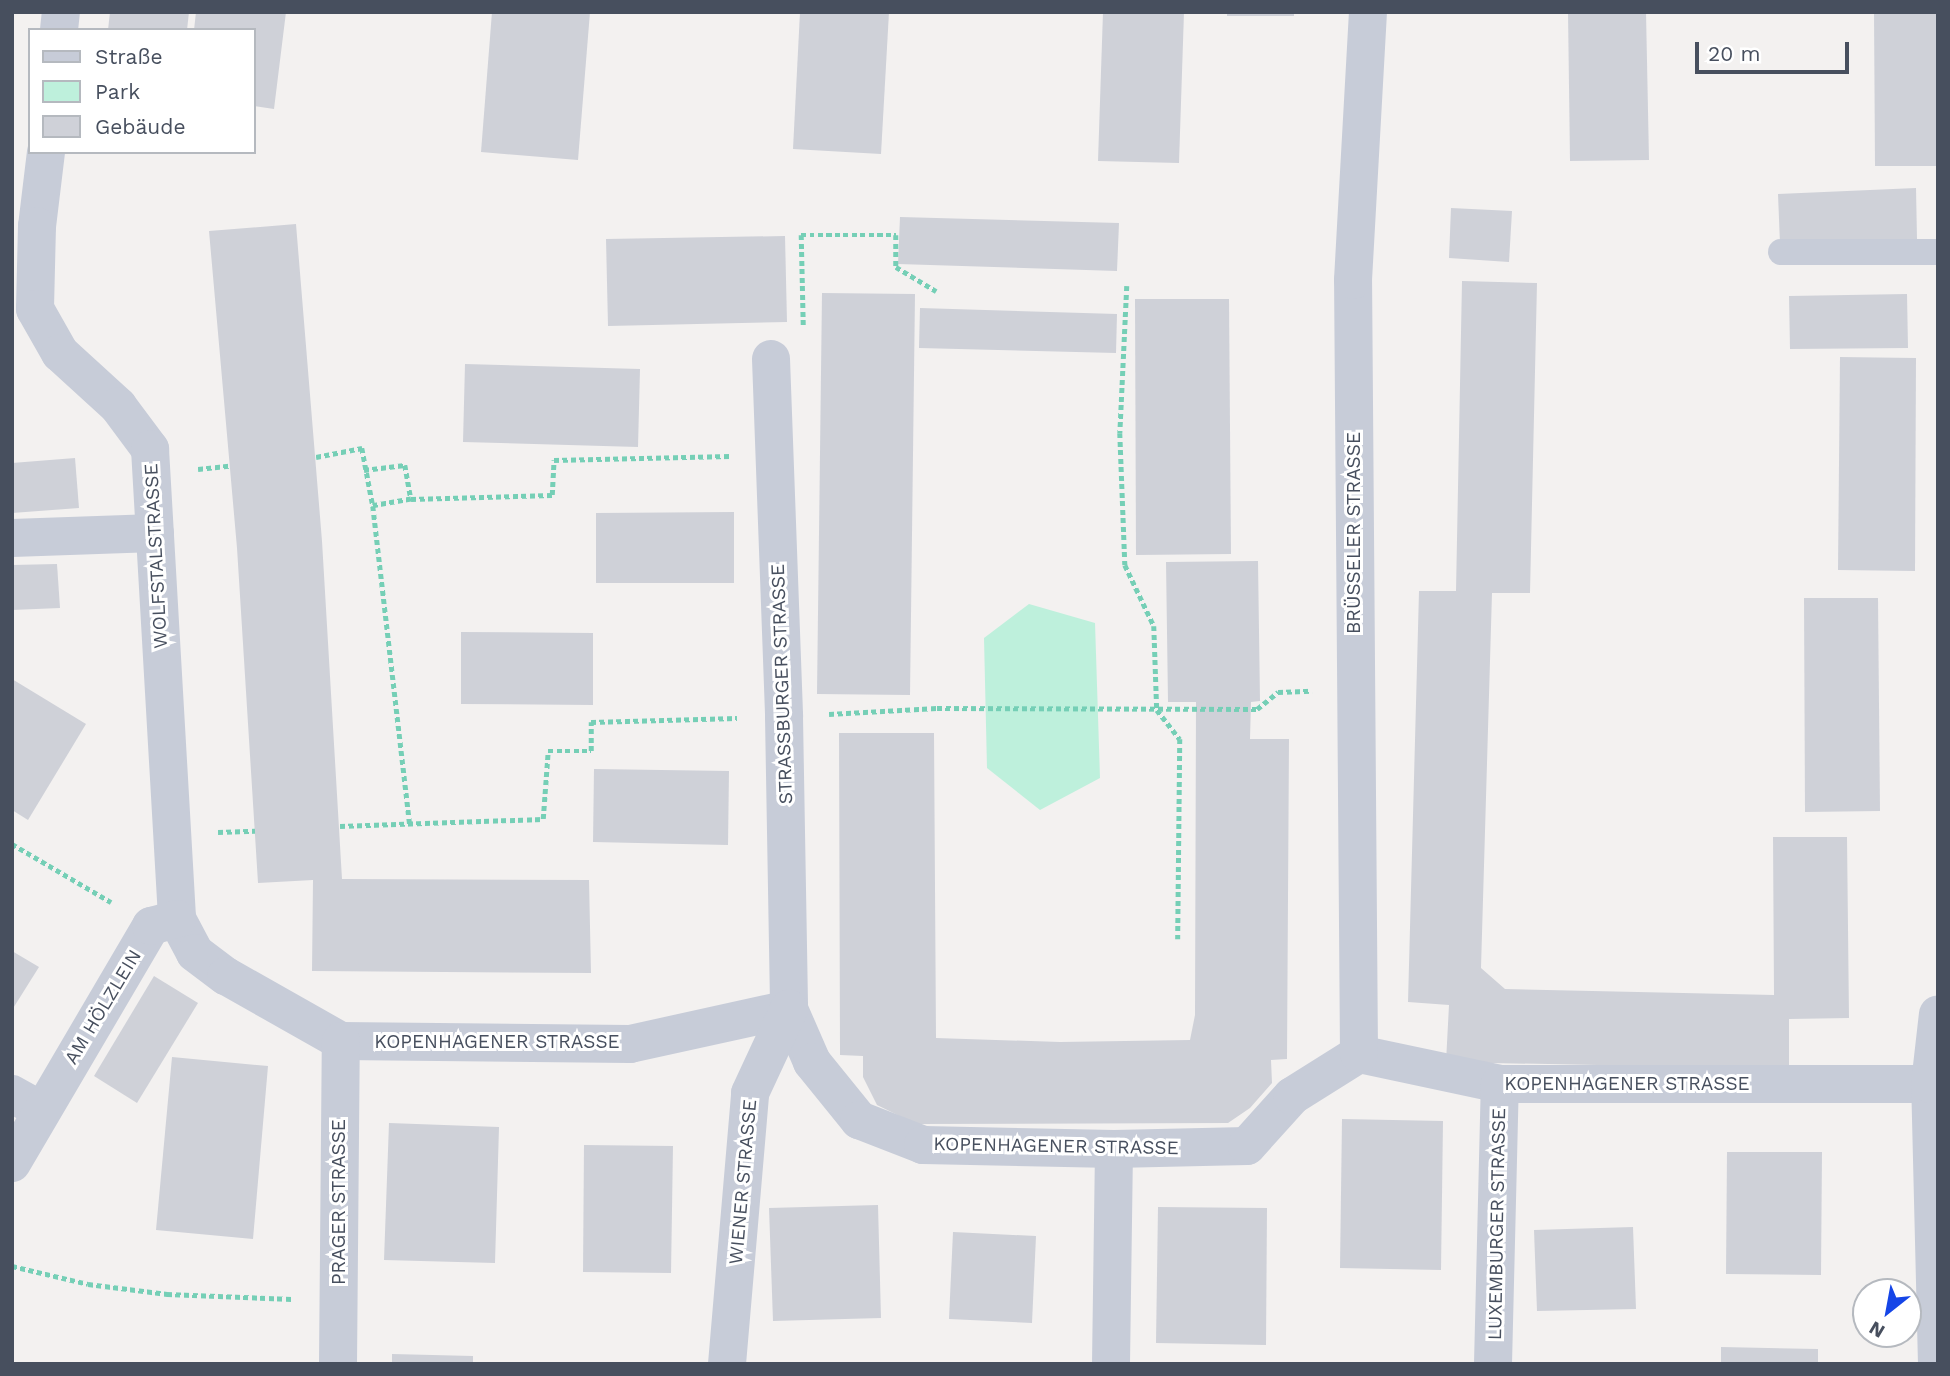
<!DOCTYPE html>
<html>
<head>
<meta charset="utf-8">
<style>
  body { margin:0 }
  #map { position:relative; width:1950px; height:1376px; overflow:hidden; background:#f3f1f0; font-family:"Work Sans",sans-serif }
  div>[style] { position:absolute }
  .green>* { inset:0; background:#bef0dc }
  .building>* { inset:0; background:#cfd1d8 }
  .path>* { height:4.5px; margin-top:-2.25px; transform-origin:0; background:repeating-linear-gradient(90deg,#75cfb6 0 5px,transparent 0 8.5px) }
  .lane>* { height:26px; margin:-13px; padding:0 13px; transform-origin:13px; border-radius:13px; background:#c7ccd8 }
  .street>* { height:38px; margin:-19px; padding:0 19px; transform-origin:19px; border-radius:19px; background:#c7ccd8 }
  span { translate:-50% -50%; white-space:nowrap; text-align:center; line-height:1.15; -webkit-text-stroke:6px #fff; paint-order:stroke }
  .street-label { font-size:19px; color:#474f5e }
  .frame { position:absolute; inset:0; border:14px solid #474f5e; pointer-events:none }
  .legend { position:absolute; left:28px; top:28px; width:228px; height:126px; box-sizing:border-box; background:#fff; border:2px solid #b5b9bf; margin:0; padding:9px 12px; list-style:none; font-size:21px; color:#474f5e }
  .legend li { display:flex; align-items:center; gap:14px; height:35px }
  .legend b { width:35px; border:2px solid #b5b9bf }
  .north { position:absolute; left:1852px; top:1278px; width:70px; height:70px; box-sizing:border-box; background:#fff; border:2px solid #b5b9bf; border-radius:50%; rotate:211deg; font-size:19px; font-weight:700; line-height:28px; text-align:center; color:#474f5e }
  .north::after { content:''; display:block; margin:auto; width:24px; height:32px; background:#1545e7; clip-path:polygon(50% 0,100% 100%,50% 72%,0 100%) }
  .scale { position:absolute; left:1695px; top:42px; width:154px; height:32px; box-sizing:border-box; border:4px solid #474f5e; border-top:0; padding-left:9px; font-size:21px; line-height:24px; white-space:nowrap; color:#474f5e; -webkit-text-stroke:5px #fff; paint-order:stroke }
</style>
</head>
<body>
<div id="map">
  <div class="green">
    <div style="clip-path:polygon(1029px 604px,1095px 623px,1100px 778px,1040px 810px,987px 768px,984px 638px)"></div>
  </div>
  <div class="building">
    <div style="clip-path:polygon(110px 12px,189px 12px,187px 30px,108px 30px)"></div>
    <div style="clip-path:polygon(196px 12px,286px 12px,274px 109px,254px 106px,254px 30px,194px 30px)"></div>
    <div style="clip-path:polygon(492px 12px,590px 12px,578px 160px,481px 152px)"></div>
    <div style="clip-path:polygon(800px 12px,889px 12px,881px 154px,793px 149px)"></div>
    <div style="clip-path:polygon(1103px 12px,1184px 12px,1179px 163px,1098px 161px)"></div>
    <div style="clip-path:polygon(1227px 12px,1294px 12px,1294px 16px,1227px 16px)"></div>
    <div style="clip-path:polygon(1568px 12px,1646px 12px,1649px 160px,1570px 161px)"></div>
    <div style="clip-path:polygon(1874px 12px,1938px 12px,1938px 166px,1875px 166px)"></div>
    <div style="clip-path:polygon(1916px 188px,1917px 239px,1780px 244px,1778px 194px)"></div>
    <div style="clip-path:polygon(1451px 208px,1512px 211px,1509px 262px,1449px 258px)"></div>
    <div style="clip-path:polygon(900px 217px,1119px 223px,1117px 271px,898px 264px)"></div>
    <div style="clip-path:polygon(296px 224px,322px 541px,342px 879px,589px 880px,591px 973px,312px 971px,313px 880px,258px 883px,237px 548px,209px 231px)"></div>
    <div style="clip-path:polygon(785px 236px,787px 322px,608px 326px,606px 239px)"></div>
    <div style="clip-path:polygon(1462px 281px,1537px 283px,1530px 593px,1492px 593px,1481px 968px,1505px 989px,1774px 995px,1773px 837px,1847px 837px,1849px 1018px,1789px 1019px,1789px 1069px,1446px 1062px,1449px 1005px,1408px 1002px,1419px 591px,1456px 591px)"></div>
    <div style="clip-path:polygon(822px 293px,915px 294px,910px 695px,817px 694px)"></div>
    <div style="clip-path:polygon(1907px 294px,1908px 348px,1790px 349px,1789px 296px)"></div>
    <div style="clip-path:polygon(1135px 299px,1229px 299px,1231px 554px,1136px 555px)"></div>
    <div style="clip-path:polygon(920px 308px,1117px 314px,1116px 353px,919px 348px)"></div>
    <div style="clip-path:polygon(1840px 357px,1916px 358px,1915px 571px,1838px 570px)"></div>
    <div style="clip-path:polygon(465px 364px,640px 369px,638px 447px,463px 442px)"></div>
    <div style="clip-path:polygon(75px 458px,79px 508px,12px 513px,12px 463px)"></div>
    <div style="clip-path:polygon(734px 512px,734px 583px,596px 583px,596px 513px)"></div>
    <div style="clip-path:polygon(1258px 561px,1260px 701px,1251px 702px,1250px 739px,1289px 739px,1287px 1059px,1271px 1060px,1272px 1083px,1250px 1108px,1228px 1123px,916px 1124px,877px 1105px,863px 1077px,863px 1056px,840px 1055px,839px 733px,934px 733px,936px 1038px,1060px 1042px,1190px 1040px,1195px 1015px,1196px 702px,1168px 702px,1166px 562px)"></div>
    <div style="clip-path:polygon(57px 564px,60px 608px,12px 610px,12px 565px)"></div>
    <div style="clip-path:polygon(1804px 598px,1878px 598px,1880px 811px,1805px 812px)"></div>
    <div style="clip-path:polygon(461px 632px,593px 633px,593px 705px,461px 704px)"></div>
    <div style="clip-path:polygon(12px 679px,86px 724px,28px 820px,12px 810px)"></div>
    <div style="clip-path:polygon(594px 769px,729px 771px,728px 845px,593px 842px)"></div>
    <div style="clip-path:polygon(12px 951px,39px 967px,12px 1010px)"></div>
    <div style="clip-path:polygon(154px 976px,198px 1003px,137px 1103px,94px 1076px)"></div>
    <div style="clip-path:polygon(172px 1057px,268px 1066px,253px 1239px,156px 1230px)"></div>
    <div style="clip-path:polygon(1342px 1119px,1443px 1121px,1441px 1270px,1340px 1268px)"></div>
    <div style="clip-path:polygon(389px 1123px,499px 1127px,495px 1263px,384px 1260px)"></div>
    <div style="clip-path:polygon(584px 1145px,673px 1146px,671px 1273px,583px 1272px)"></div>
    <div style="clip-path:polygon(1727px 1152px,1822px 1152px,1821px 1275px,1726px 1274px)"></div>
    <div style="clip-path:polygon(878px 1205px,881px 1318px,773px 1321px,769px 1208px)"></div>
    <div style="clip-path:polygon(1158px 1207px,1267px 1208px,1266px 1345px,1156px 1343px)"></div>
    <div style="clip-path:polygon(1633px 1227px,1636px 1309px,1537px 1311px,1534px 1230px)"></div>
    <div style="clip-path:polygon(953px 1232px,1036px 1236px,1032px 1323px,949px 1319px)"></div>
    <div style="clip-path:polygon(1721px 1347px,1818px 1349px,1818px 1364px,1721px 1364px)"></div>
    <div style="clip-path:polygon(392px 1354px,473px 1356px,473px 1364px,392px 1364px)"></div>
  </div>
  <div class="path">
    <div style="left:1127px;top:286px;width:147px;rotate:92.7deg"></div>
    <div style="left:1120px;top:433px;width:132px;rotate:87.8deg"></div>
    <div style="left:1125px;top:565px;width:68px;rotate:64.6deg"></div>
    <div style="left:1154px;top:626px;width:84px;rotate:88deg"></div>
    <div style="left:1157px;top:710px;width:37px;rotate:52deg"></div>
    <div style="left:1180px;top:739px;width:200px;rotate:90.6deg"></div>
    <div style="left:803px;top:325px;width:90px;rotate:-91.3deg"></div>
    <div style="left:801px;top:235px;width:95px"></div>
    <div style="left:896px;top:235px;width:32px;rotate:90deg"></div>
    <div style="left:896px;top:267px;width:47px;rotate:31deg"></div>
    <div style="left:316px;top:457px;width:47px;rotate:-11.1deg"></div>
    <div style="left:362px;top:448px;width:59px;rotate:79.3deg"></div>
    <div style="left:373px;top:506px;width:320px;rotate:83.4deg"></div>
    <div style="left:198px;top:469px;width:31px;rotate:-6deg"></div>
    <div style="left:364px;top:470px;width:41px;rotate:-7deg"></div>
    <div style="left:405px;top:465px;width:35px;rotate:80deg"></div>
    <div style="left:411px;top:499px;width:39px;rotate:170deg"></div>
    <div style="left:411px;top:499px;width:141px;rotate:-1.6deg"></div>
    <div style="left:552px;top:495px;width:35px;rotate:-87deg"></div>
    <div style="left:554px;top:460px;width:176px;rotate:-1.3deg"></div>
    <div style="left:829px;top:714px;width:108px;rotate:-3.2deg"></div>
    <div style="left:937px;top:708px;width:320px;rotate:0.2deg"></div>
    <div style="left:1257px;top:709px;width:27px;rotate:-39deg"></div>
    <div style="left:1278px;top:692px;width:34px;rotate:-2deg"></div>
    <div style="left:340px;top:826px;width:203px;rotate:-2deg"></div>
    <div style="left:543px;top:819px;width:68px;rotate:-85.8deg"></div>
    <div style="left:548px;top:751px;width:43px"></div>
    <div style="left:591px;top:751px;width:29px;rotate:-90deg"></div>
    <div style="left:591px;top:722px;width:146px;rotate:-1.6deg"></div>
    <div style="left:218px;top:832px;width:37px;rotate:-2deg"></div>
    <div style="left:12px;top:844px;width:115px;rotate:30.4deg"></div>
    <div style="left:12px;top:1266px;width:78px;rotate:13.3deg"></div>
    <div style="left:88px;top:1284px;width:80px;rotate:7.2deg"></div>
    <div style="left:167px;top:1294px;width:125px;rotate:2.3deg"></div>
  </div>
  <div class="lane">
    <div style="left:1781px;top:252px;width:157px"></div>
  </div>
  <div class="street">
    <div style="left:59px;top:30px;width:18px;rotate:-84deg"></div>
    <div style="left:46px;top:152px;width:75px;rotate:96.9deg"></div>
    <div style="left:37px;top:226px;width:83px;rotate:91.4deg"></div>
    <div style="left:35px;top:309px;width:51px;rotate:60.4deg"></div>
    <div style="left:60px;top:353px;width:79px;rotate:42.4deg"></div>
    <div style="left:118px;top:406px;width:54px;rotate:53.3deg"></div>
    <div style="left:150px;top:449px;width:471px;rotate:86.7deg"></div>
    <div style="left:177px;top:919px;width:38px;rotate:62deg"></div>
    <div style="left:195px;top:953px;width:39px;rotate:37deg"></div>
    <div style="left:226px;top:976px;width:132px;rotate:29.5deg"></div>
    <div style="left:341px;top:1041px;width:289px;rotate:0.6deg"></div>
    <div style="left:630px;top:1044px;width:163px;rotate:-12.4deg"></div>
    <div style="left:771px;top:359px;width:358px;rotate:87.9deg"></div>
    <div style="left:784px;top:717px;width:292px;rotate:89deg"></div>
    <div style="left:789px;top:1009px;width:58px;rotate:66.5deg"></div>
    <div style="left:812px;top:1062px;width:75px;rotate:51deg"></div>
    <div style="left:859px;top:1120px;width:69px;rotate:21.3deg"></div>
    <div style="left:923px;top:1145px;width:191px;rotate:1.2deg"></div>
    <div style="left:1114px;top:1149px;width:133px;rotate:-1.3deg"></div>
    <div style="left:1247px;top:1146px;width:67px;rotate:-48deg"></div>
    <div style="left:1292px;top:1096px;width:79px;rotate:-32.1deg"></div>
    <div style="left:1359px;top:1054px;width:144px;rotate:12deg"></div>
    <div style="left:1500px;top:1084px;width:430px"></div>
    <div style="left:12px;top:538px;width:143px;rotate:-2deg"></div>
    <div style="left:1359px;top:1054px;width:774px;rotate:-90.44deg"></div>
    <div style="left:1353px;top:280px;width:268px;rotate:-86.8deg"></div>
    <div style="left:12px;top:1094px;width:33px;rotate:29deg"></div>
    <div style="left:12px;top:1163px;width:275px;rotate:-59.6deg"></div>
    <div style="left:151px;top:926px;width:27px;rotate:-15deg"></div>
    <div style="left:338px;top:1364px;width:323px;rotate:-89.5deg"></div>
    <div style="left:727px;top:1364px;width:272px;rotate:-85.1deg"></div>
    <div style="left:750px;top:1093px;width:93px;rotate:-65.1deg"></div>
    <div style="left:1111px;top:1364px;width:215px;rotate:-89.2deg"></div>
    <div style="left:1493px;top:1364px;width:280px;rotate:-88.6deg"></div>
    <div style="left:1937px;top:1364px;width:280px;rotate:-91.4deg"></div>
    <div style="left:1930px;top:1084px;width:70px;rotate:-83.5deg"></div>
  </div>
  <div class="street-label">
    <span style="left:1354px;top:533px;rotate:-90deg">BRÜSSELER STRASSE</span>
    <span style="left:156px;top:556px;rotate:-93deg">WOLFSTALSTRASSE</span>
    <span style="left:782px;top:684px;rotate:-92deg">STRASSBURGER STRASSE</span>
    <span style="left:103px;top:1007px;rotate:-59deg">AM HÖLZLEIN</span>
    <span style="left:497px;top:1042px">KOPENHAGENER STRASSE</span>
    <span style="left:1627px;top:1084px">KOPENHAGENER STRASSE</span>
    <span style="left:1056px;top:1146px;rotate:1deg">KOPENHAGENER STRASSE</span>
    <span style="left:743px;top:1182px;rotate:-85deg">WIENER STRASSE</span>
    <span style="left:339px;top:1202px;rotate:-90deg">PRAGER STRASSE</span>
    <span style="left:1497px;top:1224px;rotate:-89deg">LUXEMBURGER STRASSE</span>
  </div>
  <div class="frame"></div>
  <ul class="legend">
  <li><b style="height:9px;background:#c7ccd8"></b>Straße</li>
  <li><b style="height:19px;background:#bef0dc"></b>Park</li>
  <li><b style="height:19px;background:#cfd1d8"></b>Gebäude</li>
  </ul>
  <div class="north">N</div>
  <div class="scale">20 m</div>
</div>
</body>
</html>
